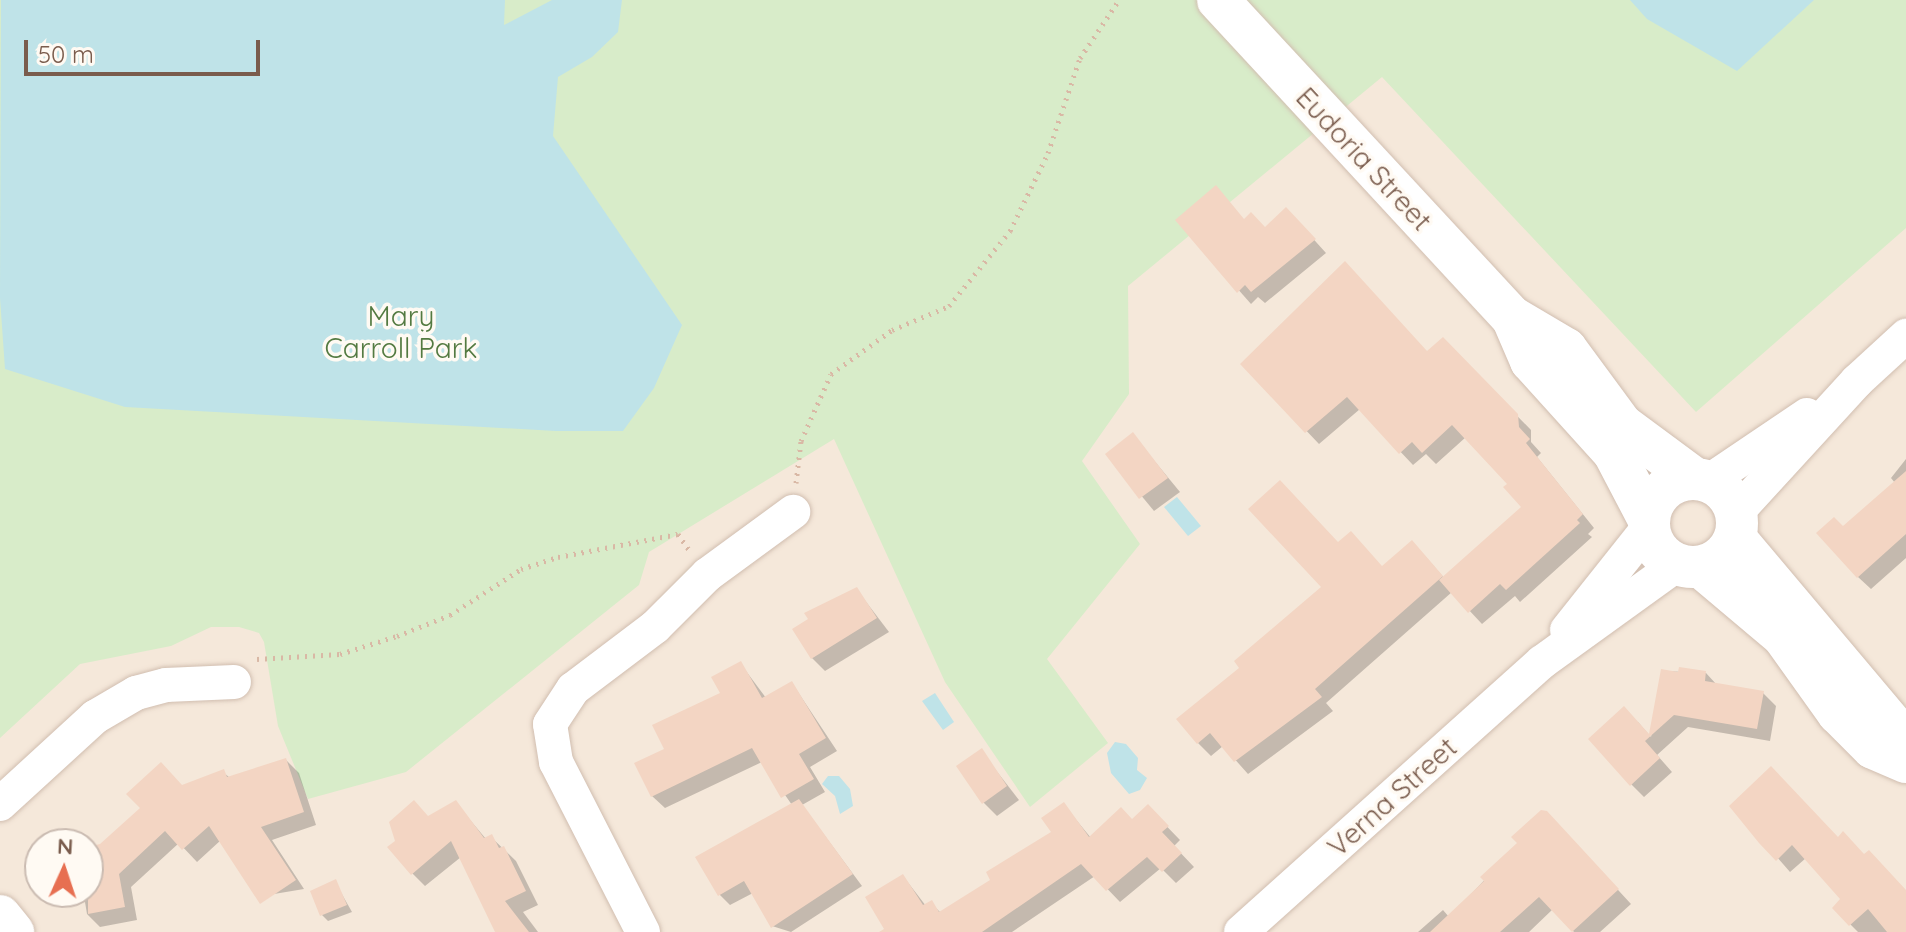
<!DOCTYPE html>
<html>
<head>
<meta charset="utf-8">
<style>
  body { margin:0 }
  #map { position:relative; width:1906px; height:932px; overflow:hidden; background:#fdf6ec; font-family:Quicksand,sans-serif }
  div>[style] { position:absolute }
  .residential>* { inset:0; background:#f5e8da }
  .green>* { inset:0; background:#d8ecc9 }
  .water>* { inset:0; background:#bfe3e8 }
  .shadow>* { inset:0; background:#0003 }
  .building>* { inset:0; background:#f3d5c3 }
  .path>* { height:5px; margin-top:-2.5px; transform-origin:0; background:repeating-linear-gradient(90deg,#d9b8a5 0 2px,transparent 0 8px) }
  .roads { filter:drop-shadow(0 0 2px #d1beb0) drop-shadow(0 0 2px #d1beb0) }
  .minor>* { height:34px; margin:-17px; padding:0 17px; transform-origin:17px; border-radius:17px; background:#fff }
  .tertiary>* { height:42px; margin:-21px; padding:0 21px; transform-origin:21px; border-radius:21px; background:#fff }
  .tertiary>.ring { margin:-21px; padding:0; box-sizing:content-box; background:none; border:42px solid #fff; border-radius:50% }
  span { translate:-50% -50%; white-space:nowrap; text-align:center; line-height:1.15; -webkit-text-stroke:7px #fffaf3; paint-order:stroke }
  .street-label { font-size:28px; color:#7a5c4d }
  .park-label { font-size:28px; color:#537a41 }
  .north { position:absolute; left:24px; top:828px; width:80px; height:80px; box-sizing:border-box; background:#fffaf3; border:2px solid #cabbb1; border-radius:50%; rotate:3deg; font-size:22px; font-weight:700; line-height:32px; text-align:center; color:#7a5c4d }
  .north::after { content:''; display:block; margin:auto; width:28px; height:36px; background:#e76f51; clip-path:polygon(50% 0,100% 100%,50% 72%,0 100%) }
  .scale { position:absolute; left:24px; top:40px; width:236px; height:36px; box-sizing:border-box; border:4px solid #7a5c4d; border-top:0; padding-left:10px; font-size:24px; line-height:28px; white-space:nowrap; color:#7a5c4d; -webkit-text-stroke:6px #fffaf3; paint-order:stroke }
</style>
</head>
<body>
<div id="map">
  <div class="residential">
    <div style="clip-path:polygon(evenodd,0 0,1906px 0,1906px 932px,0 932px,0 0,40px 844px,88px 844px,88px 892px,40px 892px,40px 844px)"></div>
  </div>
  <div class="green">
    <div style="clip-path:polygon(0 0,1906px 0,1906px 228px,1696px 412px,1382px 77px,1128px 286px,1129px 394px,1082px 461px,1140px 544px,1047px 659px,1108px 743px,1030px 807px,945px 682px,834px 439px,649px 552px,639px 585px,406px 772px,308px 799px,278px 726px,264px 642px,259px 633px,239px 627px,211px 627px,171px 646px,80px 664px,0 738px)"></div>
  </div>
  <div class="water">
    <div style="clip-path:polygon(1px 0,505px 0,504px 25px,552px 0,622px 0,618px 32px,592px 57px,558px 77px,553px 136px,682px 325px,654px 388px,623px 431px,556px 431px,125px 407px,5px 369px,0 298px)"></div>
    <div style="clip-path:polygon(1630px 0,1814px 0,1737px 71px,1647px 19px)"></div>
    <div style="clip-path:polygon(1177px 497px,1201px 526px,1188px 536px,1164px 507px)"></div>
    <div style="clip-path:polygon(935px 693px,954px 722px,943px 730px,922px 701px)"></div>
    <div style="clip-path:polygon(1115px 742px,1126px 744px,1138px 758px,1137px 770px,1147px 778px,1140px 790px,1129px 794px,1111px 773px,1107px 753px)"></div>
    <div style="clip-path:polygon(828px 776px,839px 776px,850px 789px,853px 806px,840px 814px,835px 796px,822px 784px)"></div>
  </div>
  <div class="shadow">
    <div style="clip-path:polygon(1177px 220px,1245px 220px,1265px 229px,1298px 222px,1326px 253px,1265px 303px,1258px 297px,1251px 304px)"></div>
    <div style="clip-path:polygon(1443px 340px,1531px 430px,1531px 442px,1541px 453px,1537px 457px,1594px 528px,1588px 534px,1592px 537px,1520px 602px,1515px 596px,1482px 624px,1452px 592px,1326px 703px,1333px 711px,1248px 774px,1223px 746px,1211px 756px,1198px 743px,1242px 668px,1324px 587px,1339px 545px,1383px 568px,1425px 556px,1444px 578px,1524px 507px,1510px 484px,1466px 437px,1436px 464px,1426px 454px,1413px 465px,1360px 409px,1319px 444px,1243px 364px,1428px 353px)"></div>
    <div style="clip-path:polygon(1133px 435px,1180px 492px,1154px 511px,1107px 454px)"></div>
    <div style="clip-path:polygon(1906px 459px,1906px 558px,1871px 589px,1858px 577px,1843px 529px,1895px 483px,1891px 478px)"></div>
    <div style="clip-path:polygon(857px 590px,889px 632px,825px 671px,812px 658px,811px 619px)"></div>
    <div style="clip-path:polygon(740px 663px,766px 698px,792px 683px,837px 751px,810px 767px,825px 792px,802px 805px,862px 886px,791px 932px,772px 926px,753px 893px,730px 905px,719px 894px,792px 805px,762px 762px,665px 808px,652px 796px,667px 750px,723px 694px)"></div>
    <div style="clip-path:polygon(1663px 671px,1706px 673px,1717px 685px,1763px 693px,1776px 706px,1770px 741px,1688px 727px,1657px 755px,1672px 772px,1644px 797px,1631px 784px,1638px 722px,1651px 737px)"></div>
    <div style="clip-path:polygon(981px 751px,1019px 800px,997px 816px,983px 802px)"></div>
    <div style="clip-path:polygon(286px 760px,299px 773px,316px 825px,272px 840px,304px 889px,262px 896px,221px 840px,197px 862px,179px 843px,131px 887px,137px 920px,100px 927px,87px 914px,85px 902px,70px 892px,88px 892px,88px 849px,101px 846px,182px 787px,223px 772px,230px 778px)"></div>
    <div style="clip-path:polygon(455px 802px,486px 839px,491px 837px,516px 861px,538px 905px,523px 912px,538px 932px,497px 932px,461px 857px,425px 886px,412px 873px,429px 818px)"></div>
    <div style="clip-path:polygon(1064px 805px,1091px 838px,1133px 822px,1148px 807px,1180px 840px,1174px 846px,1194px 867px,1176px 883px,1161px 868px,1120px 902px,1095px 876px,1012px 932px,889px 932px,903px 876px,926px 906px,931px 903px,941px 913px,993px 881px,1054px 833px)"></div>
    <div style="clip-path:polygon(1732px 806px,1838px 839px,1865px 856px,1906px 892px,1906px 932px,1858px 932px,1834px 908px,1843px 900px,1806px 858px,1790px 872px)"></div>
    <div style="clip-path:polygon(1560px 827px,1631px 904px,1600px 932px,1574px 932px,1553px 909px,1529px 932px,1418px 932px,1443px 910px,1449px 917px,1520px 843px)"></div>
    <div style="clip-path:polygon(335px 882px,352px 912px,328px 921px,322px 915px)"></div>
  </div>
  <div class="building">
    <div style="clip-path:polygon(1216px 185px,1244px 219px,1251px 212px,1265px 227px,1286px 207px,1316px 239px,1251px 292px,1245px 285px,1237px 293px,1175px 220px)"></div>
    <div style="clip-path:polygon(1345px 261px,1427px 351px,1443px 337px,1518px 414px,1519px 427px,1530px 439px,1526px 443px,1583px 514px,1577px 520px,1580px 523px,1506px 590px,1500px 584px,1468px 613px,1439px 580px,1521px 507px,1503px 487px,1507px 484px,1452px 425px,1422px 453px,1412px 442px,1399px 454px,1347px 397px,1305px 433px,1240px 364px)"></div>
    <div style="clip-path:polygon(1133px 432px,1168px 478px,1139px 499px,1105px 454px)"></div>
    <div style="clip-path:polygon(1906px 471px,1906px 534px,1857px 578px,1816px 533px,1834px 517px,1843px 526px)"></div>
    <div style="clip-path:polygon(1280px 480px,1338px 542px,1351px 531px,1382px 566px,1412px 540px,1443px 576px,1315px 689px,1322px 697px,1234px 762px,1210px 733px,1197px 744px,1176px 719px,1239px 668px,1234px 661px,1321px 587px,1248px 509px)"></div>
    <div style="clip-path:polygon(857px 587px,877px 618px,811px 659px,792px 629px,808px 619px,804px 613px)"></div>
    <div style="clip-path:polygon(741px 661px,762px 698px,792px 681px,826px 738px,799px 754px,814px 779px,781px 798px,752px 748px,651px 797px,634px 763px,664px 749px,652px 725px,720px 693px,711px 677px)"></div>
    <div style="clip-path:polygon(1679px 667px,1706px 671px,1705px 681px,1764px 691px,1757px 729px,1674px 715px,1645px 741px,1660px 758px,1630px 786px,1588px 739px,1624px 706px,1649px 734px,1661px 669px,1678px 672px)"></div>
    <div style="clip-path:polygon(982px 748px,1007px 786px,982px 804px,956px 766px)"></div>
    <div style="clip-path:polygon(286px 758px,304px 812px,261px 827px,296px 880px,260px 904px,209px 826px,182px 850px,165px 831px,119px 874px,125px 907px,88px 914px,88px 847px,100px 844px,140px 808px,126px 794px,161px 762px,182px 785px,224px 769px,227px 777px)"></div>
    <div style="clip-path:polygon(1771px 766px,1838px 837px,1843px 831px,1864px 854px,1869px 850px,1906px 890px,1906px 932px,1887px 932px,1868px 909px,1849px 926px,1832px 908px,1840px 899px,1792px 845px,1776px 861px,1759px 843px,1729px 806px)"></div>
    <div style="clip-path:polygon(799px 799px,853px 874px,771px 928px,744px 881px,718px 896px,695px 857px)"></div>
    <div style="clip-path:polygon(414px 800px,428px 816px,456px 800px,484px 838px,492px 834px,499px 848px,504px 846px,526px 891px,505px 901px,529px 932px,495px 932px,451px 841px,411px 875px,387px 847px,395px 841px,389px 822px)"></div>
    <div style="clip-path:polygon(1064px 802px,1089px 837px,1121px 807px,1132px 819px,1148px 804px,1169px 826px,1162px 832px,1182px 853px,1162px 872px,1147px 857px,1106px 891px,1081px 864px,982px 932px,879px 932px,884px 929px,865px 897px,903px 874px,923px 905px,932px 900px,939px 912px,990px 880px,986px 872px,1051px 832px,1041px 818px)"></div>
    <div style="clip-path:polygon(1541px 810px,1547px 811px,1619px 889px,1572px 932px,1539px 897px,1500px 932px,1430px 932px,1484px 881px,1480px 877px,1517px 843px,1511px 837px)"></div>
    <div style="clip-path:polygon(336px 879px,347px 905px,320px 916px,310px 891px)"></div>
  </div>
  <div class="path">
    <div style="left:796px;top:483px;width:42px;rotate:-83.2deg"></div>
    <div style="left:801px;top:441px;width:73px;rotate:-65.9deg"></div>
    <div style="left:831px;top:374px;width:75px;rotate:-35.8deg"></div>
    <div style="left:892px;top:330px;width:62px;rotate:-22.8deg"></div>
    <div style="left:949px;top:306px;width:97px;rotate:-50.9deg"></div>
    <div style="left:1010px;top:231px;width:87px;rotate:-64deg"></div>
    <div style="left:1048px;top:153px;width:100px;rotate:-71.4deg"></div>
    <div style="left:1080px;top:58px;width:70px;rotate:-56.1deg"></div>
    <div style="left:257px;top:659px;width:83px;rotate:-3.4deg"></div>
    <div style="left:340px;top:654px;width:60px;rotate:-17.5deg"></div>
    <div style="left:397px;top:636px;width:57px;rotate:-21.6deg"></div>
    <div style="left:450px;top:615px;width:85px;rotate:-32.9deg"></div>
    <div style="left:521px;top:569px;width:39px;rotate:-18deg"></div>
    <div style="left:558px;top:557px;width:122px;rotate:-10.9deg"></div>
    <div style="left:678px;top:534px;width:19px;rotate:55deg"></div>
  </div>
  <div class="roads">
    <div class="minor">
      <div style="left:1709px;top:481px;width:118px;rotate:-34deg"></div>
      <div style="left:1737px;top:512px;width:178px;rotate:-47.5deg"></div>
      <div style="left:1857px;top:381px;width:67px;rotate:-42.6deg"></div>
      <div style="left:1567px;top:630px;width:132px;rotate:-51.5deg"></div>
      <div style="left:0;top:804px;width:129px;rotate:-42.5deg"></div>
      <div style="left:95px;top:717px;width:48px;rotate:-30.3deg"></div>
      <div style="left:136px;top:693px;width:31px;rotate:-15deg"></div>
      <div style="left:166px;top:685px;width:68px;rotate:-2.5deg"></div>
      <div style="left:643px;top:932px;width:191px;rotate:-117.1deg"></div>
      <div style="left:556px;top:762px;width:38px;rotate:-99deg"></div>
      <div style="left:550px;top:724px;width:42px;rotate:-56.7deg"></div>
      <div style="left:573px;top:689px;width:103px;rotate:-37.1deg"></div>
      <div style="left:655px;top:627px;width:74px;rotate:-45deg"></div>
      <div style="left:707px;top:575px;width:107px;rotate:-36.2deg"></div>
      <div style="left:1241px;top:932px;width:404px;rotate:-41.9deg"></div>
      <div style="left:1542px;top:662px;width:168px;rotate:-35.8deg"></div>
    </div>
    <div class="tertiary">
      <div style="left:1218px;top:0;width:432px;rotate:47.2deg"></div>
      <div style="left:1512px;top:317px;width:63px;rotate:30.7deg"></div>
      <div style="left:1566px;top:349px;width:94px;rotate:53.6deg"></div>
      <div style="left:1622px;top:425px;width:89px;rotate:36.4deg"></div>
      <div style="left:1512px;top:317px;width:48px;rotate:66.6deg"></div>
      <div style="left:1531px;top:361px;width:124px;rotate:47.9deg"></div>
      <div style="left:1614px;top:453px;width:76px;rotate:62.4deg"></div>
      <div class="ring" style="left:1649px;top:479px;width:46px;height:46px"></div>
      <div style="left:1735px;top:538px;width:265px;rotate:49.9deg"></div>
      <div style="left:1701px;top:567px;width:107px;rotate:40.1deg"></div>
      <div style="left:1783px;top:636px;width:95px;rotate:54.5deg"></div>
      <div style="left:1838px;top:713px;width:49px;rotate:45deg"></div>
      <div style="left:1873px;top:748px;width:36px;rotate:23deg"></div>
      <div style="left:0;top:916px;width:21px;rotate:51deg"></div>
    </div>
  </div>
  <div class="street-label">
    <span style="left:1364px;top:159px;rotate:47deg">Eudoria Street</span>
    <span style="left:1392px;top:797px;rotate:-42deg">Verna Street</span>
  </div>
  <div class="park-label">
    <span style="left:401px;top:332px">Mary<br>Carroll Park</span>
  </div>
  <div class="north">N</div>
  <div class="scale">50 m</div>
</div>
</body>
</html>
